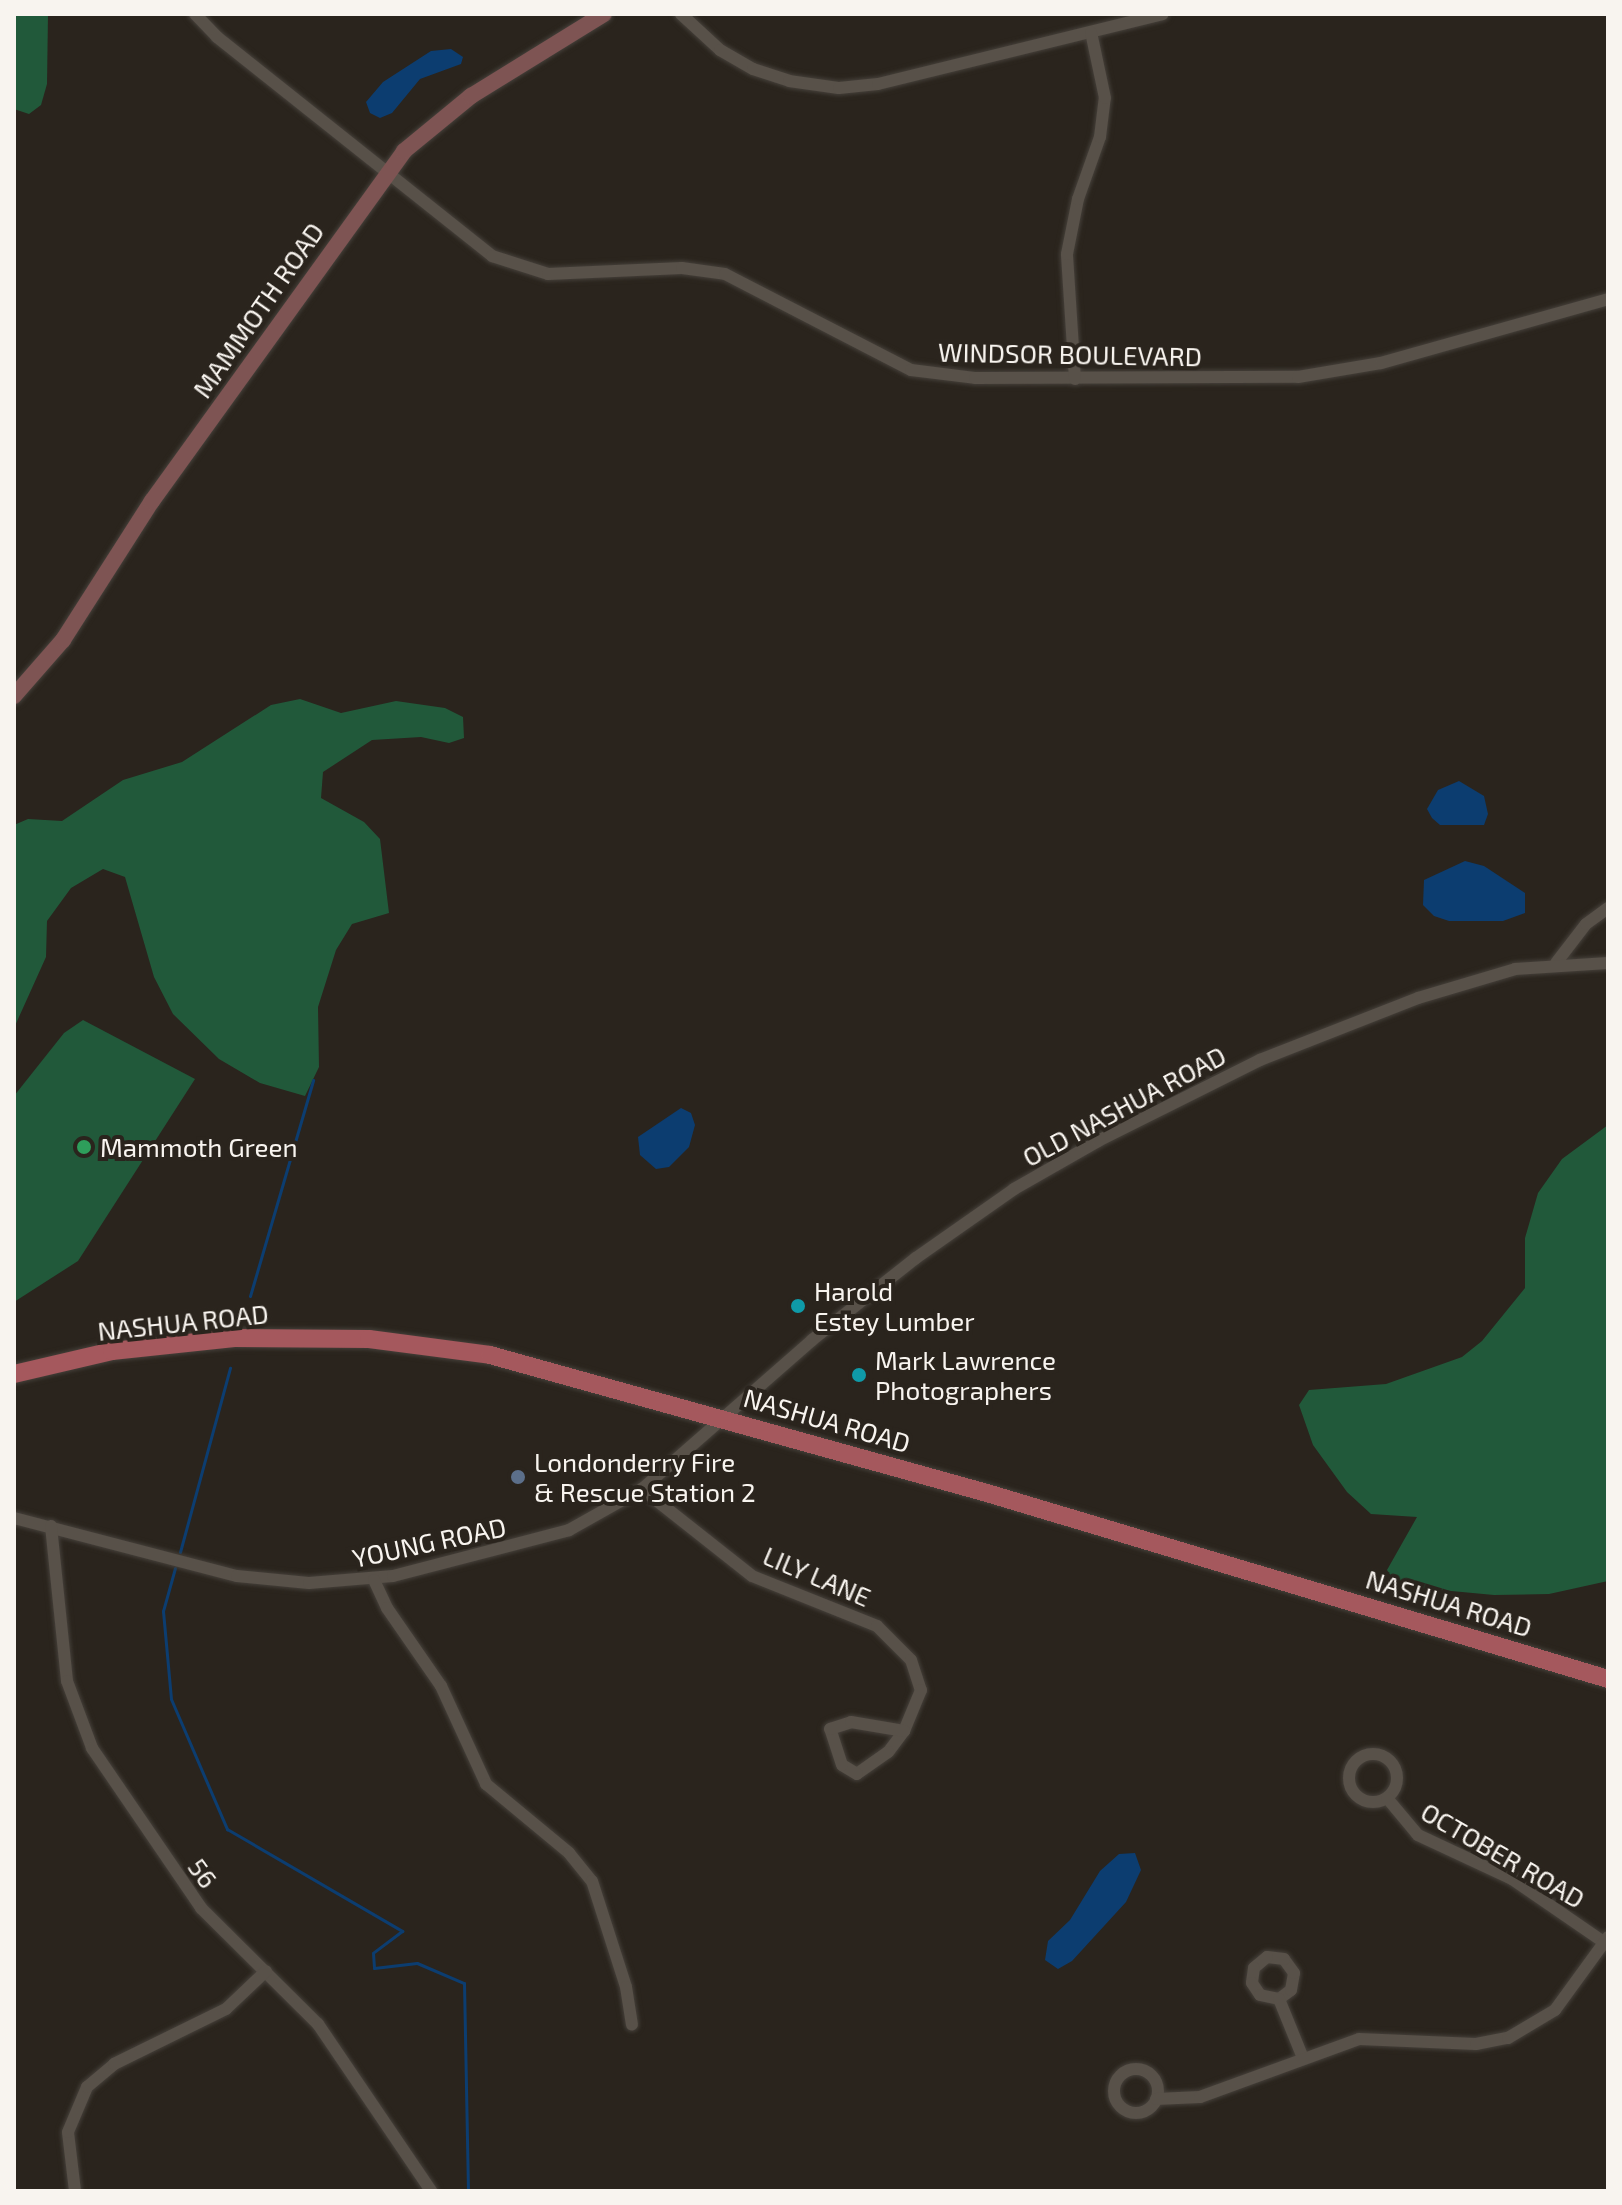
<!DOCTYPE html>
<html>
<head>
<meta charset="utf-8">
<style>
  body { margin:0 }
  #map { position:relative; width:1622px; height:2205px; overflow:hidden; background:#2a241d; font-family:"Exo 2",sans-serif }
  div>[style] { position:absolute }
  .green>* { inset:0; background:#21593a }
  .water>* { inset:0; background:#0c3d70 }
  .stream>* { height:3px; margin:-1.5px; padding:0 1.5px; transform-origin:1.5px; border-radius:1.5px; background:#0c3d70 }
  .roads { filter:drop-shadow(0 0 2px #45403a) drop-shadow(0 0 2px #45403a) }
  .minor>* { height:12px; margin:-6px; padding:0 6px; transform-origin:6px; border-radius:6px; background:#585149 }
  .minor>.ring { margin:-6px; padding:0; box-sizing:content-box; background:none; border:12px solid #585149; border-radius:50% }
  .secondary>* { height:16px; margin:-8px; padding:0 8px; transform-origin:8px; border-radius:8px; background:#7e5453 }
  .primary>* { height:18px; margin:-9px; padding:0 9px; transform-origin:9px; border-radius:9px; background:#a5585d }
  .dots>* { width:22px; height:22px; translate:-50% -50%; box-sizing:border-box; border:4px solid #2a241d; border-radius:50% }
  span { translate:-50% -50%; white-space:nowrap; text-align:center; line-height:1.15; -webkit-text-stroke:8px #2a241d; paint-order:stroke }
  .street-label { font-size:26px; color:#f8f4ef }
  .poi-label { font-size:26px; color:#f8f4ef }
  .left { translate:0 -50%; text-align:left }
  .frame { position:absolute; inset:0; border:16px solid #f8f4ef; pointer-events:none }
</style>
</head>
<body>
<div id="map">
  <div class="green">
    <div style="clip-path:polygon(14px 14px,48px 14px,47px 84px,41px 105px,29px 114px,14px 109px)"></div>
    <div style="clip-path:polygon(300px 699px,341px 713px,396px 701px,445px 708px,463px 717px,464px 738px,449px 743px,421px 737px,372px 740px,323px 772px,321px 798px,364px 822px,380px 839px,389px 913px,352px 924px,336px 950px,318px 1007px,319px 1067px,305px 1096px,260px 1083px,219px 1059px,173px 1014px,154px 977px,125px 877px,103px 869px,71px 888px,47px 921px,46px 957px,14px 1028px,14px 825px,28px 819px,62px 821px,123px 780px,182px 762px,271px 705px)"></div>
    <div style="clip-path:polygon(83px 1020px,195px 1079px,78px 1261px,14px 1302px,14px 1096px,64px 1033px)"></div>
    <div style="clip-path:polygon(1608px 1125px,1608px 1581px,1549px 1594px,1494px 1595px,1398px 1586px,1387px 1570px,1417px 1517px,1371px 1514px,1347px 1492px,1313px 1445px,1299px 1405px,1309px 1390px,1386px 1384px,1462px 1357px,1482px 1341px,1525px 1288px,1525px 1238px,1538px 1193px,1562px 1159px)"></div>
  </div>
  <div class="water">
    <div style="clip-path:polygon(451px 49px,463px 57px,461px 64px,420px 79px,392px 113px,380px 118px,370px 113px,366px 102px,383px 82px,431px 51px)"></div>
    <div style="clip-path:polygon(1459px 781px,1484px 796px,1488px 814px,1484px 825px,1440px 825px,1432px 818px,1427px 809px,1438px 790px)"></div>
    <div style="clip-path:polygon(1465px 861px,1484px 866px,1525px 893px,1525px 913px,1503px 921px,1449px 921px,1434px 916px,1423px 905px,1424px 880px)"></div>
    <div style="clip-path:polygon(681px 1108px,691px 1113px,695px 1125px,689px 1147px,669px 1167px,656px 1169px,640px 1155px,638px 1137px)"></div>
    <div style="clip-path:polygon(1135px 1853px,1141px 1870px,1126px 1902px,1072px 1961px,1058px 1969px,1045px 1960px,1048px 1941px,1070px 1920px,1100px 1871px,1119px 1854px)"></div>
  </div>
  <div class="stream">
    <div style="left:250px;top:1296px;width:225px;rotate:-73.7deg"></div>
    <div style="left:180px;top:1552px;width:191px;rotate:-74.8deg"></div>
    <div style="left:175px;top:1568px;width:45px;rotate:105.6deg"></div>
    <div style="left:163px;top:1611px;width:88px;rotate:84.8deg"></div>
    <div style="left:171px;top:1699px;width:142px;rotate:66.7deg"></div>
    <div style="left:227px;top:1829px;width:203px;rotate:30.2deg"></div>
    <div style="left:402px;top:1931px;width:36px;rotate:143deg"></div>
    <div style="left:373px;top:1953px;width:15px;rotate:86deg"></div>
    <div style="left:374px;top:1968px;width:43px;rotate:-6.6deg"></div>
    <div style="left:417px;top:1963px;width:51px;rotate:23.1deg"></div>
    <div style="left:464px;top:1983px;width:208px;rotate:88.9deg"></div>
  </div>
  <div class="roads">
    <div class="minor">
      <div style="left:195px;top:14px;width:32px;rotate:46deg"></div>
      <div style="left:217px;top:37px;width:352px;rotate:38.5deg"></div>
      <div style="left:492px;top:256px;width:59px;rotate:17.8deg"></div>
      <div style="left:548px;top:274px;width:134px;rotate:-2.6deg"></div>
      <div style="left:682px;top:268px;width:43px;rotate:7.9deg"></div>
      <div style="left:725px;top:274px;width:209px;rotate:27.3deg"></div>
      <div style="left:911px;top:370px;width:64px;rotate:7.1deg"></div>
      <div style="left:975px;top:378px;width:323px;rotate:-0.2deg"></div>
      <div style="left:1298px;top:377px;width:84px;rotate:-9.6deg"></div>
      <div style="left:1381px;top:363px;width:236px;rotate:-15.7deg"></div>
      <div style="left:681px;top:14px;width:53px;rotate:42.7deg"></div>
      <div style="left:720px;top:50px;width:38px;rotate:30deg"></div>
      <div style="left:753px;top:69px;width:38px;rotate:18deg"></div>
      <div style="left:789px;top:81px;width:50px;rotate:8deg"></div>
      <div style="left:839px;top:88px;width:39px;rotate:-6deg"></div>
      <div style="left:878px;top:84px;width:293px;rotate:-13.8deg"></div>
      <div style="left:1075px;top:379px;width:125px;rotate:-93.7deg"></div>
      <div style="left:1067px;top:254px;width:56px;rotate:-78.7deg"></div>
      <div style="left:1078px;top:199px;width:66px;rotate:-70.5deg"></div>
      <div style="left:1100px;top:137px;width:39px;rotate:-83deg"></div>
      <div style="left:1105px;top:98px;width:67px;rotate:-102deg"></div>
      <div style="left:1556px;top:963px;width:49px;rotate:-52.4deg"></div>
      <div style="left:1586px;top:924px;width:27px;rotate:-36deg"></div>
      <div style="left:642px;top:1489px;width:140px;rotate:38.3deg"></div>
      <div style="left:752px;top:1576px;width:135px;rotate:21.8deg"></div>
      <div style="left:877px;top:1626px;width:48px;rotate:45deg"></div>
      <div style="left:911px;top:1660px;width:32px;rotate:72deg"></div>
      <div style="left:921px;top:1690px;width:44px;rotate:112.5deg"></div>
      <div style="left:904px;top:1731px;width:26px;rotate:127deg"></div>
      <div style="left:888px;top:1752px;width:38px;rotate:145deg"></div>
      <div style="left:857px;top:1774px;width:17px;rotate:-149deg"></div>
      <div style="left:842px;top:1765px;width:38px;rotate:-108deg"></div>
      <div style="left:830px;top:1729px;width:22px;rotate:-18deg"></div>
      <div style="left:851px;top:1722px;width:54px;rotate:9.6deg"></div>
      <div style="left:14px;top:1518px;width:230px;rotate:14.6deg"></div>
      <div style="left:237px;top:1576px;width:72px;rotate:5.6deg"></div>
      <div style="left:309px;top:1583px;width:84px;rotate:-4.8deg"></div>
      <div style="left:393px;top:1576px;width:182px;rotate:-14.6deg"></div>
      <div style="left:569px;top:1530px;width:84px;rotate:-29.3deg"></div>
      <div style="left:642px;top:1489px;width:226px;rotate:-41.2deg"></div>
      <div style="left:812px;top:1340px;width:132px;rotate:-38.3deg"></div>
      <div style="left:916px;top:1258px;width:120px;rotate:-35.1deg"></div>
      <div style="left:1014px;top:1189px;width:97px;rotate:-29.7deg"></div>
      <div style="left:1098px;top:1141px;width:181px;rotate:-26.6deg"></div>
      <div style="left:1260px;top:1060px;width:170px;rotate:-21.4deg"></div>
      <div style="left:1418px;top:998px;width:101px;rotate:-16.6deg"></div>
      <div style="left:1515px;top:969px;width:93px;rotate:-3.7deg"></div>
      <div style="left:51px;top:1526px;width:156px;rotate:84.1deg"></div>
      <div style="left:67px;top:1681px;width:72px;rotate:69.5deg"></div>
      <div style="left:92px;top:1748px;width:194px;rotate:55.7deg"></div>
      <div style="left:201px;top:1908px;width:165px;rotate:44.8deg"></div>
      <div style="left:318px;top:2024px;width:202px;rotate:55.9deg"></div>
      <div style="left:374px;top:1580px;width:31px;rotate:65deg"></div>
      <div style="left:387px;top:1608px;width:95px;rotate:55.3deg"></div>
      <div style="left:441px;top:1686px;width:108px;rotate:65.3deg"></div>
      <div style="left:486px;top:1784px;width:108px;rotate:39.7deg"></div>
      <div style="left:569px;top:1853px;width:36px;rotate:51deg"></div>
      <div style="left:592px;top:1881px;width:111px;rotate:72.2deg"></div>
      <div style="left:626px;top:1987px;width:38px;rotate:81deg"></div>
      <div class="ring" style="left:1349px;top:1754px;width:36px;height:36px"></div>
      <div style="left:1387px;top:1798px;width:48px;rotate:50deg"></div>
      <div style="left:1418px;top:1835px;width:104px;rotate:25.1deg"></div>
      <div style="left:1512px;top:1879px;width:116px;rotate:34.5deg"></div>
      <div style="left:1279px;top:1999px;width:15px;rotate:-37deg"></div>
      <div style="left:1291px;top:1990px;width:17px;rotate:-80deg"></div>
      <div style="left:1294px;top:1973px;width:17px;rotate:-126deg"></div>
      <div style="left:1284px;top:1959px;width:17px;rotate:-173deg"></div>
      <div style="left:1267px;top:1957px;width:17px;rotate:140deg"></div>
      <div style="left:1254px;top:1968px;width:15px;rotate:98deg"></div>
      <div style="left:1252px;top:1983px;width:14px;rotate:56deg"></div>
      <div style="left:1260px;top:1995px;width:19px;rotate:12deg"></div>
      <div style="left:1279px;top:1999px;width:64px;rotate:67.9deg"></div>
      <div class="ring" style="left:1114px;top:2069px;width:32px;height:32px"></div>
      <div style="left:1156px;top:2099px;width:44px;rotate:-2.6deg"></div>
      <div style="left:1200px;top:2097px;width:169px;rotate:-20deg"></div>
      <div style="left:1359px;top:2039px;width:117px;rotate:2.4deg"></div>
      <div style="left:1476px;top:2044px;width:33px;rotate:-11deg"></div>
      <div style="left:1508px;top:2038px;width:55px;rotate:-30.8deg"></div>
      <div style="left:1555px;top:2010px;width:90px;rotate:-54deg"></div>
      <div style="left:75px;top:2191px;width:59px;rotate:-96.8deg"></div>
      <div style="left:68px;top:2132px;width:49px;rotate:-67.1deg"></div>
      <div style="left:87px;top:2087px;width:35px;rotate:-40deg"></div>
      <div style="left:114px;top:2064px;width:125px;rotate:-26.2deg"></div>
      <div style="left:226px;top:2009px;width:55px;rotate:-43.5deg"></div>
    </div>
    <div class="secondary">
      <div style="left:14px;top:696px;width:74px;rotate:-48.8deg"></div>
      <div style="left:63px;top:640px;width:165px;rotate:-57.4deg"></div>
      <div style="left:152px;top:501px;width:431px;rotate:-54.2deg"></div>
      <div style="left:404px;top:151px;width:87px;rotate:-39.4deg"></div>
      <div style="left:471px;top:96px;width:156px;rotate:-31.7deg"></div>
    </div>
    <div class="primary">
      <div style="left:14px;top:1374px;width:101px;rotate:-13.2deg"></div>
      <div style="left:112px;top:1351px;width:123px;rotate:-6.1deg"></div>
      <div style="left:234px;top:1338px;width:135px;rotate:0.4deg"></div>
      <div style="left:369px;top:1339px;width:122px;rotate:7.5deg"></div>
      <div style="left:490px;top:1355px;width:516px;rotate:15.52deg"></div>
      <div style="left:987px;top:1493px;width:648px;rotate:16.67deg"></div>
    </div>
  </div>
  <div class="dots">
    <div style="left:84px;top:1147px;background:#2e9e5b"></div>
    <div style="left:798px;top:1306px;background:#0f9aa8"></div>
    <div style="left:859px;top:1375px;background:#0f9aa8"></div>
    <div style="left:518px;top:1477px;background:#5c6f8a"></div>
  </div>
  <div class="street-label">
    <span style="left:258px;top:310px;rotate:-55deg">MAMMOTH ROAD</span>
    <span style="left:1070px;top:354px;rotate:1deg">WINDSOR BOULEVARD</span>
    <span style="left:1124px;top:1106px;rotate:-28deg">OLD NASHUA ROAD</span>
    <span style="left:183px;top:1322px;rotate:-6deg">NASHUA ROAD</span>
    <span style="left:827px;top:1420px;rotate:16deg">NASHUA ROAD</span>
    <span style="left:429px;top:1542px;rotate:-12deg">YOUNG ROAD</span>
    <span style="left:817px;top:1576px;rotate:23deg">LILY LANE</span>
    <span style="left:1449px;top:1603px;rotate:17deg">NASHUA ROAD</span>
    <span style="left:1503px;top:1855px;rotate:30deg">OCTOBER ROAD</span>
    <span style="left:203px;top:1873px;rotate:54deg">56</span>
  </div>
  <div class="poi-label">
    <span class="left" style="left:100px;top:1147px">Mammoth Green</span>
    <span class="left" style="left:814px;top:1306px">Harold<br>Estey Lumber</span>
    <span class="left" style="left:875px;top:1375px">Mark Lawrence<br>Photographers</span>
    <span class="left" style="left:534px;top:1477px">Londonderry Fire<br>&amp; Rescue Station 2</span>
  </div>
  <div class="frame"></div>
</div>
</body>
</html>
